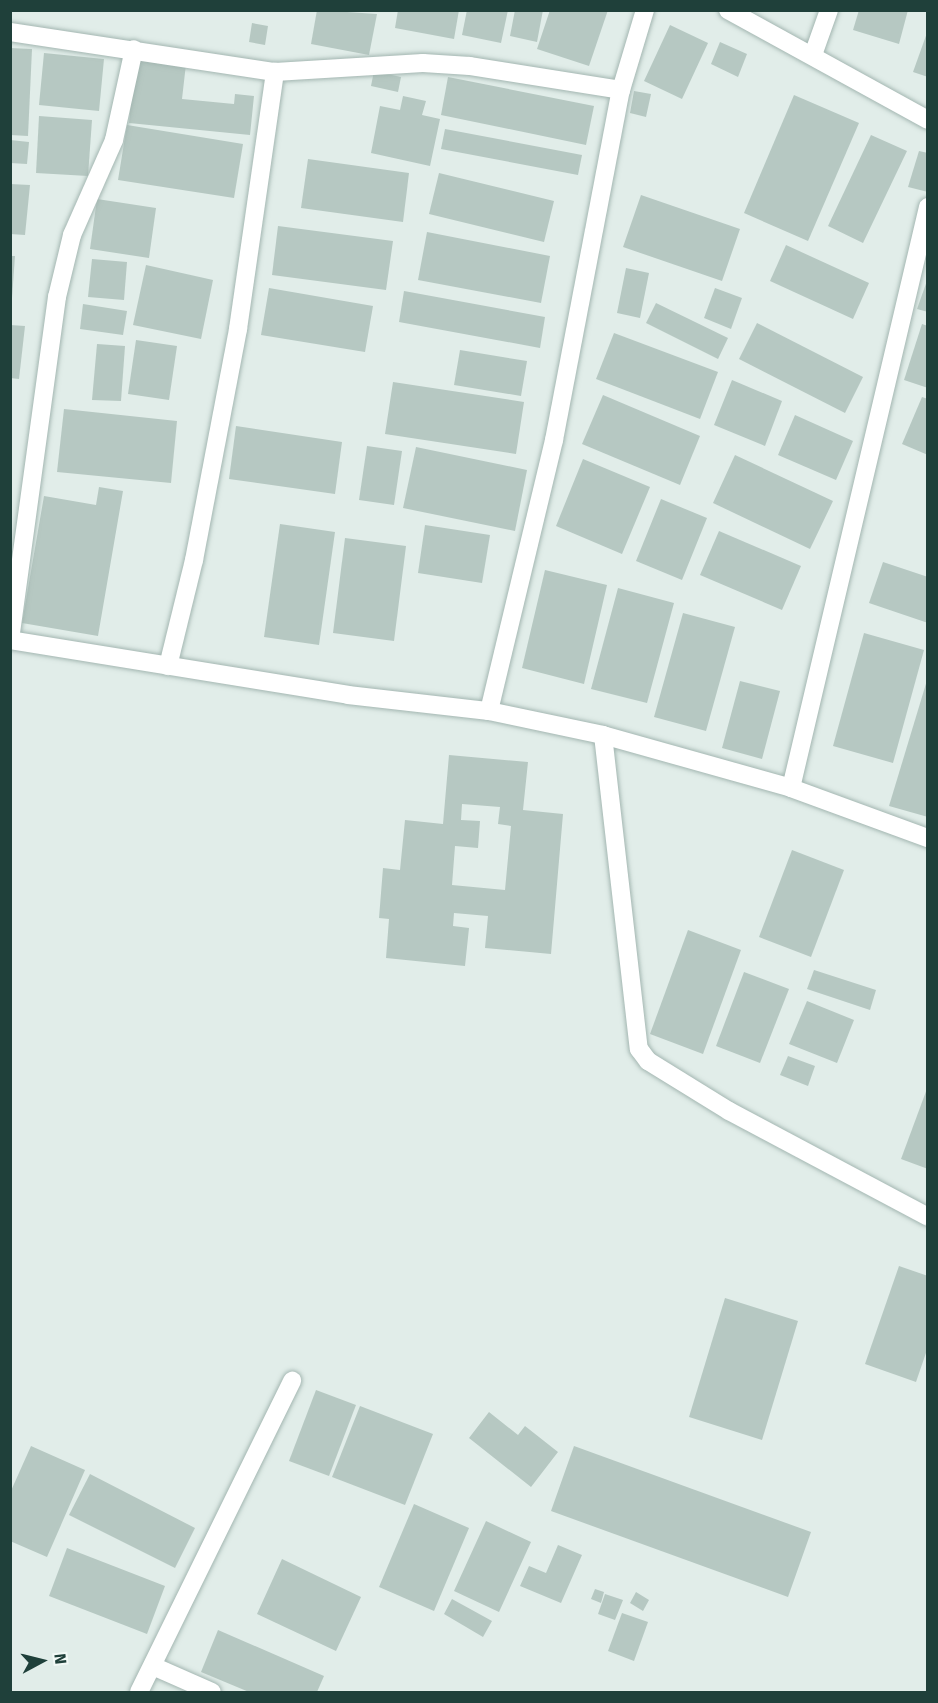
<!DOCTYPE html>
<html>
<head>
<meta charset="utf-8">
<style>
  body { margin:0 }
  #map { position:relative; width:938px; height:1703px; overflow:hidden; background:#e1ede9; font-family:"Fira Sans",sans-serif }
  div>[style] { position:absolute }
  .building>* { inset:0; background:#b6c8c2 }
  .roads { filter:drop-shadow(0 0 2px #a3b6b1) drop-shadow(0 0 2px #a3b6b1) }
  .minor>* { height:18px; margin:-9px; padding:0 9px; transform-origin:9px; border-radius:9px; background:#fff }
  span { translate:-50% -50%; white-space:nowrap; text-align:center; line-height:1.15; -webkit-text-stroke:4.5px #f2f9f6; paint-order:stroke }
  .frame { position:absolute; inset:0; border:12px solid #1f403a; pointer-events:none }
  .north { position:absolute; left:12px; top:1631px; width:60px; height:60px; -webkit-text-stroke:4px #f2f9f6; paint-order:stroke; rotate:83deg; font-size:16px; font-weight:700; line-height:24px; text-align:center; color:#1f403a }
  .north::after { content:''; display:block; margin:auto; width:21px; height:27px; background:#1f403a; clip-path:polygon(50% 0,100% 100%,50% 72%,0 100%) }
</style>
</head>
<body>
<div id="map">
  <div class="building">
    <div style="clip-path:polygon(317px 10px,377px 14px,369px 55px,311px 44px)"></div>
    <div style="clip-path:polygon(398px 10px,459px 10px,454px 39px,395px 28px)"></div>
    <div style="clip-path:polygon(467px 10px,508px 10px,501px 43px,462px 35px)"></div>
    <div style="clip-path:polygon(515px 10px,543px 10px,537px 42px,510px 36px)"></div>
    <div style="clip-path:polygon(550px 10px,608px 10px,589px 66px,537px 49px)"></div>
    <div style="clip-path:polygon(859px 10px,908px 10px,899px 44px,853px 30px)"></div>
    <div style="clip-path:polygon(252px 23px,268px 26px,265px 45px,249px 42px)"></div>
    <div style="clip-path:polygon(670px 25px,708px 43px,682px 99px,644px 81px)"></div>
    <div style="clip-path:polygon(928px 30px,928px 77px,913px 72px)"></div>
    <div style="clip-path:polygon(720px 42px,747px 54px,738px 77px,711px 64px)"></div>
    <div style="clip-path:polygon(10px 48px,32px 49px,28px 136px,10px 135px)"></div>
    <div style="clip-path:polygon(44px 53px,104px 59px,99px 111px,39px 105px)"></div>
    <div style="clip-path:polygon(135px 59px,186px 64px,182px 99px,234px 104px,235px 94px,254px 96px,250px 135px,129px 123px)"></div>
    <div style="clip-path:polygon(374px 71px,401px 77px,398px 92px,371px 86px)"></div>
    <div style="clip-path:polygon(448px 77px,594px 106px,586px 145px,441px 115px)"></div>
    <div style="clip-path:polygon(634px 91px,651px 94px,646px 117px,630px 113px)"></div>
    <div style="clip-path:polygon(794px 95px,859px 123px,808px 241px,744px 213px)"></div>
    <div style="clip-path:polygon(403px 96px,426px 101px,422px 115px,440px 119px,430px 166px,371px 153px,380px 106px,400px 110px)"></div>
    <div style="clip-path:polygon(39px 116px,92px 120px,88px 176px,36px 173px)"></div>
    <div style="clip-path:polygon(127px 125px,243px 144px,234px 198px,118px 180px)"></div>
    <div style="clip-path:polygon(445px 129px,582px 155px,578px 175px,441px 149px)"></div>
    <div style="clip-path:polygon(871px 135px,907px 151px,863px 243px,828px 226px)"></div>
    <div style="clip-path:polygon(10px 140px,29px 142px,27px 164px,10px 163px)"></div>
    <div style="clip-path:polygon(919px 151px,928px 153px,928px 192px,908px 187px)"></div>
    <div style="clip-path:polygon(308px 159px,409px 173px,403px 222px,301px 208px)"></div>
    <div style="clip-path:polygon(439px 173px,554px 201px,544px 242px,429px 214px)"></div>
    <div style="clip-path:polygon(10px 184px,30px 185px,25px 235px,10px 234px)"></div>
    <div style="clip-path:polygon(641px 195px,740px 229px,722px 281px,623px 247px)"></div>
    <div style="clip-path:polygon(97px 199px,156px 208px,149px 258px,90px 249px)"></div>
    <div style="clip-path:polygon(278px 226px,393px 241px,386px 290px,272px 275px)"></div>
    <div style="clip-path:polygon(427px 232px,550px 256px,541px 303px,418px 280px)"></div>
    <div style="clip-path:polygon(786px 245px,869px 283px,853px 319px,770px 281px)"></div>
    <div style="clip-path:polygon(10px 256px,15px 256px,12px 298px,10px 298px)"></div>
    <div style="clip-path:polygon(92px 259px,127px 262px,124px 300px,88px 297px)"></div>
    <div style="clip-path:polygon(146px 265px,213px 280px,201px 339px,133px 325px)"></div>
    <div style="clip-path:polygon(626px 268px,649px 273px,640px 318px,617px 313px)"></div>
    <div style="clip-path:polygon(928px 278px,928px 312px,917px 309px)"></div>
    <div style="clip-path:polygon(269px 288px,373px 306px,365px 352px,261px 335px)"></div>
    <div style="clip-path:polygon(715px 288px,742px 298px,731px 329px,704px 318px)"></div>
    <div style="clip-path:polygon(404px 291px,545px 317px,540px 348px,399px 322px)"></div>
    <div style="clip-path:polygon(656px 303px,728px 338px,718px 359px,646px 323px)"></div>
    <div style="clip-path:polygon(83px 304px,127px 311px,123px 335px,80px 329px)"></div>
    <div style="clip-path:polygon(757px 323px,863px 377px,845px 413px,739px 359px)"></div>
    <div style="clip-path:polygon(922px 324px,928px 326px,928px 388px,904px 380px)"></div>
    <div style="clip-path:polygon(10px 325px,25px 326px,19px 379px,10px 378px)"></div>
    <div style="clip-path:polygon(614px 333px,718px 372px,700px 419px,596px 379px)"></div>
    <div style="clip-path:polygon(136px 340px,177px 346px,169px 400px,128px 394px)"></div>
    <div style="clip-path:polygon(97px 344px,125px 346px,121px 401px,92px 400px)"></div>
    <div style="clip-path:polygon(460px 350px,527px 361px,521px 396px,454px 385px)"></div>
    <div style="clip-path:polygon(732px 380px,782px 401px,765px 446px,714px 425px)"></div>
    <div style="clip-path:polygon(393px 382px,524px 402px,516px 454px,385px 434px)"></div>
    <div style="clip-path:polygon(603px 395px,700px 436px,680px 485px,582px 444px)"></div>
    <div style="clip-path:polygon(922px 397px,928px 399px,928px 455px,902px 444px)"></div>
    <div style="clip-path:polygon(64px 409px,177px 421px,171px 483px,57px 472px)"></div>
    <div style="clip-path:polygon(795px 415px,853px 441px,836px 480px,778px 455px)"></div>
    <div style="clip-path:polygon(236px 426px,342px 442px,335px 494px,229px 479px)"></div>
    <div style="clip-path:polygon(367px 446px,402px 451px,394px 505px,359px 500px)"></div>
    <div style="clip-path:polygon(416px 447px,527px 470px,515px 531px,403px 508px)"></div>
    <div style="clip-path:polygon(735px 455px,833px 501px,810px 549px,713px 503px)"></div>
    <div style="clip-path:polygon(583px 459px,650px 487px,622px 554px,556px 526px)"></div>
    <div style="clip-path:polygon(99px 487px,123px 491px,98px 636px,22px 623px,44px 496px,96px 505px)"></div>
    <div style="clip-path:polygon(661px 499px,707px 518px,682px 580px,636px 561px)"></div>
    <div style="clip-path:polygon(280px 524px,335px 532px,319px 645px,264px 637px)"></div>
    <div style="clip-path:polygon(425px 525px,490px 535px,482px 583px,418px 573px)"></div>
    <div style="clip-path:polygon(719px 531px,801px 566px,782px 610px,700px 575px)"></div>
    <div style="clip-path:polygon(345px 538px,406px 546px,394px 641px,333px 633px)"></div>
    <div style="clip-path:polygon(883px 562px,928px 577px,928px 623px,869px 603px)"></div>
    <div style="clip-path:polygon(545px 570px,607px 585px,584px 684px,522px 668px)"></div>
    <div style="clip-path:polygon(618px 588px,674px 603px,647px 703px,591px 689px)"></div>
    <div style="clip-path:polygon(683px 613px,735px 627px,706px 731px,654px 717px)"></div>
    <div style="clip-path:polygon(864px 633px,924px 650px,893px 763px,833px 746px)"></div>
    <div style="clip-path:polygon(928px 677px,928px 817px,889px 806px)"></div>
    <div style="clip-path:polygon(740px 681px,780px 691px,762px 759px,722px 748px)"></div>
    <div style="clip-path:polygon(evenodd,449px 755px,528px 762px,523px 810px,563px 814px,551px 954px,485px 948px,488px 916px,454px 913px,453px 926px,469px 928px,465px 966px,386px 958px,389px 919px,379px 918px,383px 868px,400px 870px,405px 820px,443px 824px,449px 755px,462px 804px,500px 807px,498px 824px,511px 826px,505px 890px,452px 885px,455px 846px,478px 848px,480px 821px,461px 820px,462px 804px)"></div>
    <div style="clip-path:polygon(792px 850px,844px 870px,811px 957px,759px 937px)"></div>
    <div style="clip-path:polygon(688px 930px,741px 950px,703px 1054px,650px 1034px)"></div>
    <div style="clip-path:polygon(814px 970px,876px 990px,870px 1010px,807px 989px)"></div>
    <div style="clip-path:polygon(744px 972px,789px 989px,760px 1063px,716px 1046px)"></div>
    <div style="clip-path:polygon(807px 1001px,854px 1020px,837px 1063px,789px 1044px)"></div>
    <div style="clip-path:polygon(788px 1056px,815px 1066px,808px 1086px,780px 1075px)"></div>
    <div style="clip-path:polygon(928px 1086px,928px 1169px,901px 1159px)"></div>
    <div style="clip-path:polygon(899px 1266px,928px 1276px,928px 1347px,916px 1382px,865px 1364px)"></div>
    <div style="clip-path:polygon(725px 1298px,798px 1321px,762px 1440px,689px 1417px)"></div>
    <div style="clip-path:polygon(316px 1390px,356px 1405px,329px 1476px,289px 1461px)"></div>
    <div style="clip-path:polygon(360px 1406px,433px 1434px,405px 1505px,332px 1477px)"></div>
    <div style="clip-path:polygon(489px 1412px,518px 1435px,525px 1426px,558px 1452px,531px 1487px,469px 1438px)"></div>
    <div style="clip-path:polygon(31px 1446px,85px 1470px,47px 1557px,10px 1541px,10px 1493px)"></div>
    <div style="clip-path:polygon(574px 1446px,811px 1532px,788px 1597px,551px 1511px)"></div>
    <div style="clip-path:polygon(90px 1474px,195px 1528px,175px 1568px,69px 1515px)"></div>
    <div style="clip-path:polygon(414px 1504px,469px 1528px,434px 1611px,379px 1587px)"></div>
    <div style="clip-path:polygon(486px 1521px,531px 1542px,499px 1612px,454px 1591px)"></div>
    <div style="clip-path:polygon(558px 1545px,582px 1555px,561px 1603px,520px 1586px,529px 1566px,546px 1573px)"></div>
    <div style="clip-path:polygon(67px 1548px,165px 1586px,147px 1634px,49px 1596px)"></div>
    <div style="clip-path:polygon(282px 1559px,361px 1597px,336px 1651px,257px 1614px)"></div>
    <div style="clip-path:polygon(595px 1589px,604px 1592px,601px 1603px,591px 1599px)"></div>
    <div style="clip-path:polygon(636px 1592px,649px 1600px,643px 1611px,630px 1603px)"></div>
    <div style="clip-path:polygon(605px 1594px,623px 1600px,615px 1620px,598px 1614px)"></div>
    <div style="clip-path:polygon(452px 1599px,492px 1621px,483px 1637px,444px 1614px)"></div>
    <div style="clip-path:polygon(622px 1613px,648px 1622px,634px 1661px,608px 1651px)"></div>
    <div style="clip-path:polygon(218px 1630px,324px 1676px,317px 1692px,249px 1692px,201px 1672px)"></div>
  </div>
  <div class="roads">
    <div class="minor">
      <div style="left:728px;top:10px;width:228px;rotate:28.8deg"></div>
      <div style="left:10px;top:32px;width:268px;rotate:8.6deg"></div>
      <div style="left:275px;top:72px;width:148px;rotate:-3.5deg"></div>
      <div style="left:423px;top:63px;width:47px;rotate:3.7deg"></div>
      <div style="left:470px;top:66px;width:153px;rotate:9deg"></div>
      <div style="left:813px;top:55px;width:48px;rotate:-70.4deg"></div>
      <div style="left:10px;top:640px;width:342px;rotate:9.2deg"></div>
      <div style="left:348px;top:695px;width:142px;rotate:6.5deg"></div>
      <div style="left:489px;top:711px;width:116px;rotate:11.9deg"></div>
      <div style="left:603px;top:735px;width:195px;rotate:15.7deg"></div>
      <div style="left:791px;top:788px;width:146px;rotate:20.1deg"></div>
      <div style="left:10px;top:640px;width:346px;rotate:-82.2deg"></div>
      <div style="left:57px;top:297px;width:64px;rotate:-76.4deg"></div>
      <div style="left:72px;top:235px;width:104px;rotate:-66.1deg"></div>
      <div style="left:114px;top:140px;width:93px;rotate:-77.6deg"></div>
      <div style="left:168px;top:666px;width:109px;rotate:-76.2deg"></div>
      <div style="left:194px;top:560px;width:235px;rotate:-79.2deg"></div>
      <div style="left:238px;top:329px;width:260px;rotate:-81.8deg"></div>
      <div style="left:489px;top:711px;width:279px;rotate:-76.5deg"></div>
      <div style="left:554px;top:440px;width:356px;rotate:-79.2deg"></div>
      <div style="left:621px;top:90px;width:84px;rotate:-73.3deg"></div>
      <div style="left:603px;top:735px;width:316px;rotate:83.5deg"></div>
      <div style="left:639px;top:1049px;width:15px;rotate:53deg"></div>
      <div style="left:648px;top:1061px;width:95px;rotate:31.7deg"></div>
      <div style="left:729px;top:1111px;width:225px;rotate:28deg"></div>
      <div style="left:791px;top:788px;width:597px;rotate:-76.73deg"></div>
      <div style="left:155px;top:1667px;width:62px;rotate:23.7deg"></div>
      <div style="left:139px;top:1692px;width:347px;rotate:-63.8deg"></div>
    </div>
  </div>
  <div class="frame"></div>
  <div class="north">N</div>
</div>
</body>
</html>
